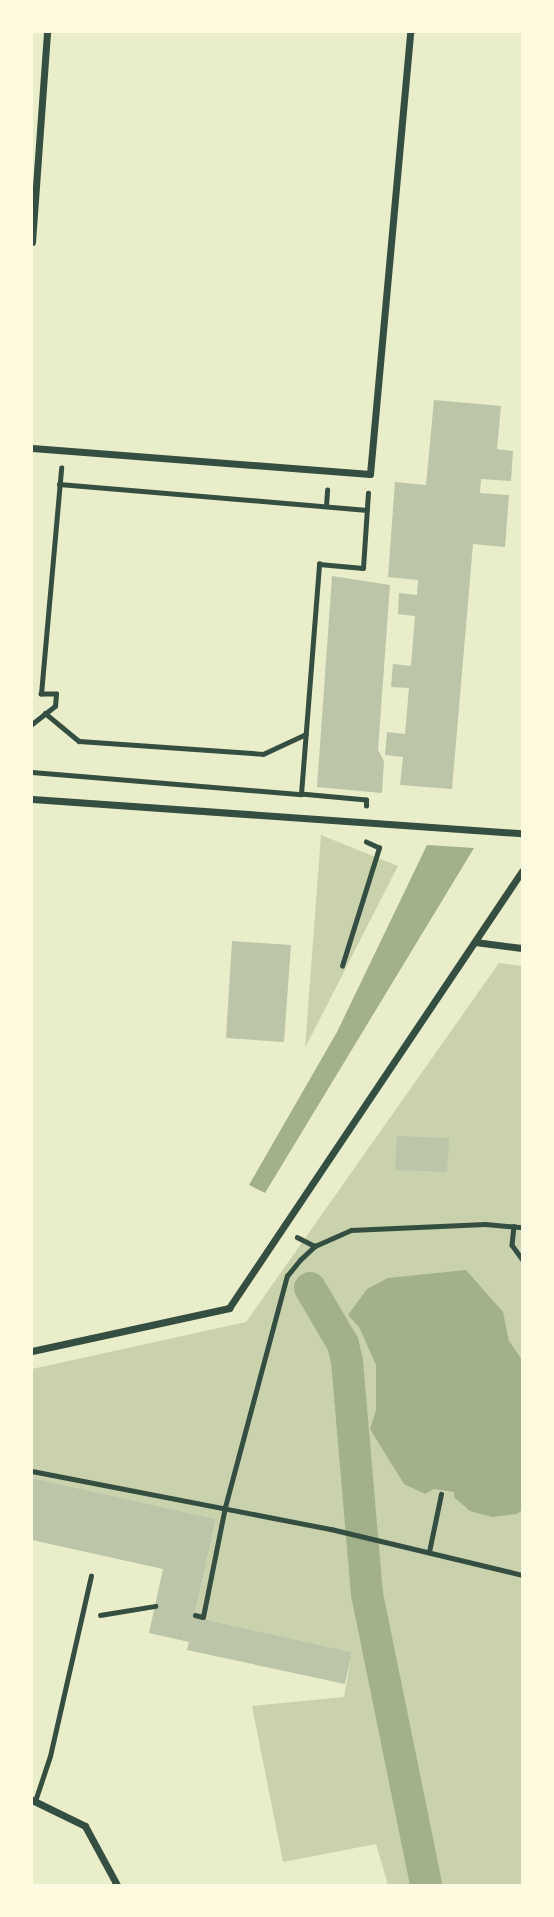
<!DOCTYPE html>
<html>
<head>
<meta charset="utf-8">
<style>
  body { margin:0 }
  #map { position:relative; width:554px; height:1917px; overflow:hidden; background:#e9edc9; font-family:Rubik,sans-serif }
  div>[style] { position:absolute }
  .green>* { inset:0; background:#cad2ad }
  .water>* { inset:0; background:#a3b18a }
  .canal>* { height:32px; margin:-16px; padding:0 16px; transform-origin:16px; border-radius:16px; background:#a3b18a }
  .building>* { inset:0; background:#bcc5a7 }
  .path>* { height:4.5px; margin:-2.25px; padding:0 2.25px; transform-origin:2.25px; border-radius:2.25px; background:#344e41 }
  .service>* { height:5px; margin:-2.5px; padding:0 2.5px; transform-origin:2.5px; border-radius:2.5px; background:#344e41 }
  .minor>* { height:7px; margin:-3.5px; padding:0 3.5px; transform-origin:3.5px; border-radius:3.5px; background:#344e41 }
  span { translate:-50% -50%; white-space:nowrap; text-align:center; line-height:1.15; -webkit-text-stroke:5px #fefae0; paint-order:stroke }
  .frame { position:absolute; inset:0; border:33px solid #fefae0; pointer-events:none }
</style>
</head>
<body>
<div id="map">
  <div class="green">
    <div style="clip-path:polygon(321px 835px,398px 866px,305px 1048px)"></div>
    <div style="clip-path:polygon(499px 963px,522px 966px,522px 1885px,388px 1885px,376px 1844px,283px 1862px,252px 1706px,344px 1697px,352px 1652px,194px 1617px,216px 1519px,32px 1478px,32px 1369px,246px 1322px)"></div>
  </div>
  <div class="water">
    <div style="clip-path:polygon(427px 845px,474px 848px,265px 1193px,249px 1185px,337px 1032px)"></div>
    <div style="clip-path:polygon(466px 1270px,503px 1312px,509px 1341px,522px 1360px,522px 1510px,517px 1514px,492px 1517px,470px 1511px,454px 1497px,454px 1492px,434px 1489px,425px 1494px,404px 1484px,370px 1429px,376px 1410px,376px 1365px,359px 1327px,348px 1315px,367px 1289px,388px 1278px)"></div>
  </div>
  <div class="canal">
    <div style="left:310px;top:1288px;width:65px;rotate:59.5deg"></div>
    <div style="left:343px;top:1344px;width:17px;rotate:77deg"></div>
    <div style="left:347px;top:1361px;width:234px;rotate:85.1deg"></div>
    <div style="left:367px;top:1594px;width:297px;rotate:78.5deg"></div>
  </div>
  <div class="building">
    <div style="clip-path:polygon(434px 400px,501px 406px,497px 449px,513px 451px,511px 481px,481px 479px,480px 493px,509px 495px,505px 547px,473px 544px,452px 789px,400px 785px,403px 757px,385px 755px,387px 732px,405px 734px,409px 688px,391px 687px,393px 664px,411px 666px,415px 616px,398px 614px,399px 593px,417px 595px,418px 580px,388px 577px,395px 482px,426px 485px)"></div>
    <div style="clip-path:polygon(332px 576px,390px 585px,378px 750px,384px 761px,382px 793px,317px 787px)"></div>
    <div style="clip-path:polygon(232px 941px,291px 945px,284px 1042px,226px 1038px)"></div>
    <div style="clip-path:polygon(397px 1136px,449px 1138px,447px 1172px,395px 1170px)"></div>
    <div style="clip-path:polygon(32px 1478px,216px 1519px,194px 1617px,352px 1652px,345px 1684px,187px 1650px,189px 1642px,149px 1633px,163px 1569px,32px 1540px)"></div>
  </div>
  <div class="path">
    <div style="left:59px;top:484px;width:309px;rotate:4.8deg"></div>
    <div style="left:326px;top:506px;width:16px;rotate:-86deg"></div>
    <div style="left:45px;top:713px;width:44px;rotate:39.5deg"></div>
    <div style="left:79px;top:741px;width:184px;rotate:4deg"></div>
    <div style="left:263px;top:754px;width:47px;rotate:-24.9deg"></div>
    <div style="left:32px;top:724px;width:29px;rotate:-38deg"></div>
    <div style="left:55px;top:706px;width:12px;rotate:-85deg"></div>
    <div style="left:56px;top:694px;width:15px;rotate:180deg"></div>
    <div style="left:41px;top:694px;width:227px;rotate:-84.9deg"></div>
    <div style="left:32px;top:772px;width:270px;rotate:4.7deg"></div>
    <div style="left:366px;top:806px;width:6px;rotate:-90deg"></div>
    <div style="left:366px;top:800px;width:65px;rotate:-174.7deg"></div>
    <div style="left:301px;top:794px;width:231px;rotate:-85.5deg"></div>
    <div style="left:319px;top:564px;width:44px;rotate:5.2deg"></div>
    <div style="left:363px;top:568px;width:75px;rotate:-86.2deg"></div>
    <div style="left:342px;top:966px;width:124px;rotate:-72.6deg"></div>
    <div style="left:379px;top:848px;width:14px;rotate:-155deg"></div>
    <div style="left:514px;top:1226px;width:19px;rotate:96deg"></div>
    <div style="left:512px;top:1245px;width:17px;rotate:54deg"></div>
    <div style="left:297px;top:1237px;width:20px;rotate:27deg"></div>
    <div style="left:32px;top:1471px;width:305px;rotate:11deg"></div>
    <div style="left:331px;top:1529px;width:196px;rotate:13.5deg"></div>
    <div style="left:429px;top:1552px;width:59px;rotate:-78.3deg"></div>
    <div style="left:100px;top:1615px;width:56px;rotate:-9.3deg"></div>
    <div style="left:195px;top:1615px;width:8px;rotate:14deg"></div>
    <div style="left:203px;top:1617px;width:112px;rotate:-78.7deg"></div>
    <div style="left:225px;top:1507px;width:239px;rotate:-75deg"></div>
    <div style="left:287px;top:1276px;width:21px;rotate:-51deg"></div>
    <div style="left:300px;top:1260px;width:21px;rotate:-43deg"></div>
    <div style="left:315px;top:1246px;width:39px;rotate:-24deg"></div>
    <div style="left:351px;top:1230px;width:134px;rotate:-2.6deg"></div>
    <div style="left:485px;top:1224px;width:37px;rotate:5deg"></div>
  </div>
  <div class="service">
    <div style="left:35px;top:1801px;width:47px;rotate:-71.6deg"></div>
    <div style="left:50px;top:1756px;width:185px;rotate:-77.2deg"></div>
  </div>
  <div class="minor">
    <div style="left:32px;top:242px;width:211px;rotate:-85.9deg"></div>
    <div style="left:32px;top:448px;width:339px;rotate:4.4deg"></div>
    <div style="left:370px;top:474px;width:444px;rotate:-84.8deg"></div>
    <div style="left:32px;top:799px;width:491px;rotate:4deg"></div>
    <div style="left:475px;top:942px;width:47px;rotate:7.3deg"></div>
    <div style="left:32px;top:1351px;width:202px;rotate:-12.3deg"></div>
    <div style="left:229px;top:1308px;width:526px;rotate:-56.16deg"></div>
    <div style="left:32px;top:1800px;width:59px;rotate:26.1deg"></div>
    <div style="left:85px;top:1826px;width:67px;rotate:61.5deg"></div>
  </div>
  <div class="frame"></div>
</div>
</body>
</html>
